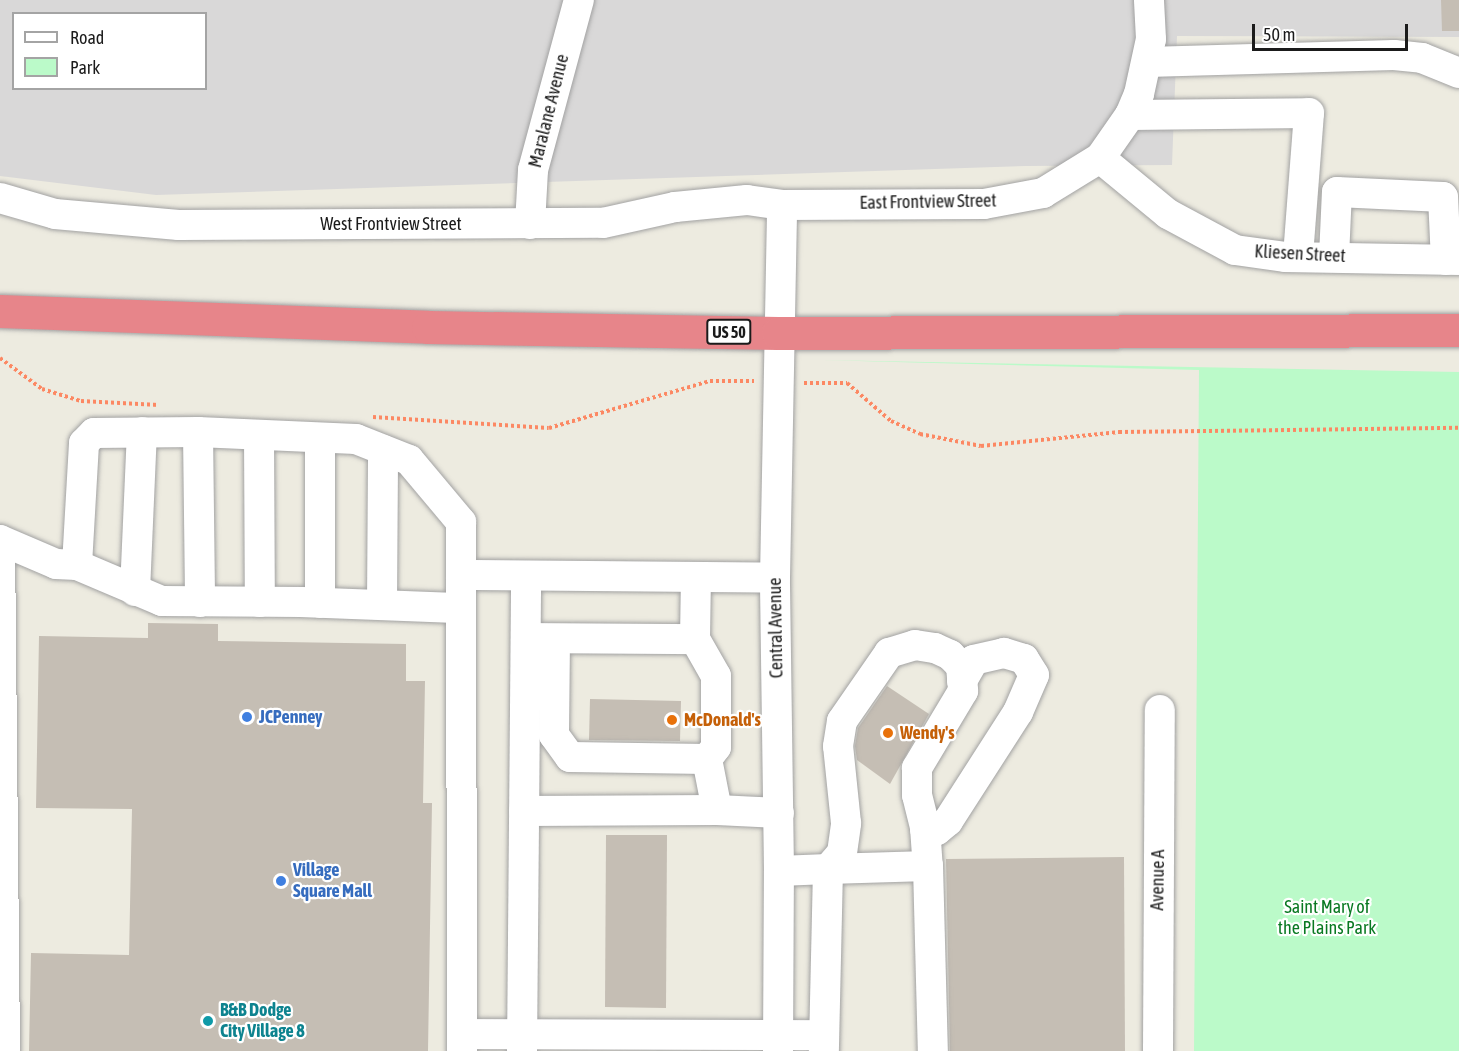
<!DOCTYPE html>
<html>
<head>
<meta charset="utf-8">
<style>
  body { margin:0 }
  #map { position:relative; width:1459px; height:1051px; overflow:hidden; background:#edebe0; font-family:"Asap Condensed",sans-serif }
  div>[style] { position:absolute }
  .residential>* { inset:0; background:#d9d8d8 }
  .park>* { inset:0; background:#bbfac9 }
  .building>* { inset:0; background:#c5beb4 }
  .path>* { height:4px; margin-top:-2px; transform-origin:0; background:repeating-linear-gradient(90deg,#fc8863 0 3px,transparent 0 6px) }
  .roads { filter:drop-shadow(0 0 2px #a2a2a2) drop-shadow(0 0 2px #a2a2a2) }
  .minor>* { height:30px; margin:-15px; padding:0 15px; transform-origin:15px; border-radius:15px; background:#fff }
  .highway>* { height:33px; margin:-16.5px; padding:0 16.5px; transform-origin:16.5px; border-radius:16.5px; background:#e7858a }
  .dots>* { width:16px; height:16px; translate:-50% -50%; box-sizing:border-box; border:3px solid #fff; border-radius:50% }
  span { translate:-50% -50%; white-space:nowrap; text-align:center; line-height:1.15; -webkit-text-stroke:4.5px #fff; paint-order:stroke }
  .shield-label span { padding:2px 4px; background:#fff; border:2px solid; border-radius:4px; -webkit-text-stroke-width:0 }
  .shield-label { font-size:16px; color:#1b1b1b; font-weight:700 }
  .street-label { font-size:18px; color:#1b1b1b }
  .shop-label { font-size:18px; color:#366cbe; font-weight:700 }
  .left { translate:0 -50%; text-align:left }
  .food-label { font-size:18px; color:#c56008; font-weight:700 }
  .park-label { font-size:18px; color:#097922 }
  .culture-label { font-size:18px; color:#0d838f; font-weight:700 }
  .legend { position:absolute; left:12px; top:12px; width:195px; height:78px; box-sizing:border-box; background:#fff; border:2px solid #a4a4a4; margin:0; padding:8px 10px; list-style:none; font-size:18px; color:#1b1b1b }
  .legend li { display:flex; align-items:center; gap:12px; height:30px }
  .legend b { width:30px; border:2px solid #a4a4a4 }
  .scale { position:absolute; left:1252px; top:24px; width:156px; height:27px; box-sizing:border-box; border:3px solid #1b1b1b; border-top:0; padding-left:8px; font-size:18px; line-height:21px; white-space:nowrap; color:#1b1b1b; -webkit-text-stroke:4px #fff; paint-order:stroke }
</style>
</head>
<body>
<div id="map">
  <div class="residential">
    <div style="clip-path:polygon(evenodd,0 0,1459px 0,1459px 37px,1177px 36px,1172px 165px,1026px 166px,156px 195px,0 176px,0 0,14px 14px,206px 14px,206px 88px,14px 88px,14px 14px)"></div>
  </div>
  <div class="park">
    <div style="clip-path:polygon(821px 360px,1459px 372px,1459px 1051px,1194px 1051px,1199px 370px)"></div>
  </div>
  <div class="building">
    <div style="clip-path:polygon(1441px 0,1459px 0,1459px 31px,1442px 31px)"></div>
    <div style="clip-path:polygon(148px 623px,218px 624px,218px 641px,406px 644px,406px 681px,425px 681px,423px 803px,432px 803px,428px 1051px,29px 1051px,31px 953px,129px 955px,132px 809px,36px 808px,39px 636px,148px 638px)"></div>
    <div style="clip-path:polygon(887px 686px,929px 714px,890px 784px,857px 760px,855px 746px,858px 728px)"></div>
    <div style="clip-path:polygon(590px 699px,681px 701px,680px 741px,589px 740px)"></div>
    <div style="clip-path:polygon(606px 835px,667px 835px,666px 1008px,605px 1007px)"></div>
    <div style="clip-path:polygon(1124px 857px,1125px 1051px,950px 1051px,946px 859px)"></div>
  </div>
  <div class="path">
    <div style="left:0;top:358px;width:52px;rotate:36.4deg"></div>
    <div style="left:42px;top:389px;width:41px;rotate:17.1deg"></div>
    <div style="left:81px;top:401px;width:78px;rotate:2.9deg"></div>
    <div style="left:804px;top:383px;width:43px"></div>
    <div style="left:847px;top:383px;width:58px;rotate:40.8deg"></div>
    <div style="left:891px;top:421px;width:32px;rotate:24deg"></div>
    <div style="left:920px;top:434px;width:62px;rotate:11.1deg"></div>
    <div style="left:981px;top:446px;width:139px;rotate:-5.8deg"></div>
    <div style="left:1119px;top:432px;width:340px;rotate:-0.7deg"></div>
    <div style="left:373px;top:417px;width:176px;rotate:3.6deg"></div>
    <div style="left:549px;top:428px;width:168px;rotate:-16.3deg"></div>
    <div style="left:710px;top:381px;width:44px"></div>
  </div>
  <div class="roads">
    <div class="minor">
      <div style="left:1147px;top:62px;width:247px;rotate:-1.6deg"></div>
      <div style="left:1394px;top:55px;width:28px;rotate:6deg"></div>
      <div style="left:1422px;top:58px;width:40px;rotate:22deg"></div>
      <div style="left:1130px;top:115px;width:179px;rotate:-0.6deg"></div>
      <div style="left:1309px;top:113px;width:144px;rotate:94.4deg"></div>
      <div style="left:1100px;top:158px;width:88px;rotate:39.5deg"></div>
      <div style="left:1168px;top:214px;width:76px;rotate:28.2deg"></div>
      <div style="left:1235px;top:250px;width:50px;rotate:8deg"></div>
      <div style="left:1285px;top:257px;width:174px;rotate:1deg"></div>
      <div style="left:0;top:198px;width:57px;rotate:16.2deg"></div>
      <div style="left:55px;top:214px;width:124px;rotate:5.1deg"></div>
      <div style="left:179px;top:225px;width:424px;rotate:-0.3deg"></div>
      <div style="left:603px;top:223px;width:74px;rotate:-12.5deg"></div>
      <div style="left:675px;top:207px;width:72px;rotate:-5.6deg"></div>
      <div style="left:747px;top:200px;width:35px;rotate:8deg"></div>
      <div style="left:782px;top:205px;width:202px;rotate:-0.3deg"></div>
      <div style="left:984px;top:204px;width:60px;rotate:-10.6deg"></div>
      <div style="left:1043px;top:193px;width:67px;rotate:-31.6deg"></div>
      <div style="left:1100px;top:158px;width:52px;rotate:-55.1deg"></div>
      <div style="left:1130px;top:115px;width:23px;rotate:-67deg"></div>
      <div style="left:1139px;top:94px;width:56px;rotate:-77.7deg"></div>
      <div style="left:1151px;top:39px;width:39px;rotate:-93deg"></div>
      <div style="left:530px;top:224px;width:54px;rotate:-86.8deg"></div>
      <div style="left:533px;top:170px;width:176px;rotate:-74.9deg"></div>
      <div style="left:1334px;top:257px;width:65px;rotate:-87.4deg"></div>
      <div style="left:1337px;top:192px;width:106px;rotate:2.7deg"></div>
      <div style="left:1443px;top:197px;width:63px;rotate:87.3deg"></div>
      <div style="left:198px;top:432px;width:170px;rotate:89.3deg"></div>
      <div style="left:259px;top:435px;width:167px;rotate:89.7deg"></div>
      <div style="left:0;top:540px;width:511px;rotate:89.44deg"></div>
      <div style="left:0;top:540px;width:61px;rotate:23.2deg"></div>
      <div style="left:56px;top:564px;width:21px;rotate:3deg"></div>
      <div style="left:77px;top:565px;width:92px;rotate:23deg"></div>
      <div style="left:162px;top:601px;width:140px;rotate:0.4deg"></div>
      <div style="left:302px;top:602px;width:159px;rotate:2.2deg"></div>
      <div style="left:77px;top:565px;width:122px;rotate:-86.7deg"></div>
      <div style="left:84px;top:443px;width:14px;rotate:-45deg"></div>
      <div style="left:94px;top:433px;width:104px;rotate:-0.6deg"></div>
      <div style="left:198px;top:432px;width:158px;rotate:2.5deg"></div>
      <div style="left:356px;top:439px;width:57px;rotate:21.6deg"></div>
      <div style="left:409px;top:460px;width:81px;rotate:50deg"></div>
      <div style="left:461px;top:522px;width:529px;rotate:89.89deg"></div>
      <div style="left:461px;top:575px;width:314px;rotate:0.5deg"></div>
      <div style="left:135px;top:591px;width:159px;rotate:-87.5deg"></div>
      <div style="left:320px;top:603px;width:165px;rotate:-90deg"></div>
      <div style="left:382px;top:605px;width:155px;rotate:-89.6deg"></div>
      <div style="left:536px;top:638px;width:159px;rotate:0.4deg"></div>
      <div style="left:555px;top:639px;width:96px;rotate:90.6deg"></div>
      <div style="left:554px;top:735px;width:27px;rotate:54deg"></div>
      <div style="left:570px;top:757px;width:137px;rotate:0.8deg"></div>
      <div style="left:707px;top:759px;width:15px;rotate:-53deg"></div>
      <div style="left:716px;top:747px;width:71px;rotate:-90deg"></div>
      <div style="left:716px;top:676px;width:43px;rotate:-119.6deg"></div>
      <div style="left:695px;top:639px;width:61px;rotate:-89.1deg"></div>
      <div style="left:707px;top:759px;width:52px;rotate:78.9deg"></div>
      <div style="left:717px;top:810px;width:62px;rotate:2.8deg"></div>
      <div style="left:524px;top:811px;width:193px;rotate:-0.3deg"></div>
      <div style="left:925px;top:829px;width:12px;rotate:5deg"></div>
      <div style="left:937px;top:830px;width:14px;rotate:-39deg"></div>
      <div style="left:948px;top:821px;width:130px;rotate:-57.3deg"></div>
      <div style="left:1018px;top:712px;width:40px;rotate:-66.6deg"></div>
      <div style="left:1034px;top:675px;width:19px;rotate:-122deg"></div>
      <div style="left:1024px;top:659px;width:21px;rotate:-163deg"></div>
      <div style="left:1004px;top:653px;width:31px;rotate:167deg"></div>
      <div style="left:974px;top:660px;width:24px;rotate:120deg"></div>
      <div style="left:928px;top:866px;width:185px;rotate:88.5deg"></div>
      <div style="left:779px;top:871px;width:49px;rotate:-2.3deg"></div>
      <div style="left:828px;top:869px;width:21px;rotate:-49deg"></div>
      <div style="left:842px;top:853px;width:30px;rotate:-82deg"></div>
      <div style="left:846px;top:823px;width:77px;rotate:-95.9deg"></div>
      <div style="left:838px;top:746px;width:25px;rotate:-81deg"></div>
      <div style="left:842px;top:721px;width:83px;rotate:-55.3deg"></div>
      <div style="left:889px;top:653px;width:27px;rotate:-17deg"></div>
      <div style="left:915px;top:645px;width:20px;rotate:9deg"></div>
      <div style="left:935px;top:648px;width:17px;rotate:25deg"></div>
      <div style="left:950px;top:655px;width:16px;rotate:45deg"></div>
      <div style="left:961px;top:666px;width:25px;rotate:85deg"></div>
      <div style="left:963px;top:691px;width:90px;rotate:120.9deg"></div>
      <div style="left:917px;top:768px;width:27px;rotate:90deg"></div>
      <div style="left:917px;top:795px;width:33px;rotate:76deg"></div>
      <div style="left:925px;top:827px;width:39px;rotate:86deg"></div>
      <div style="left:928px;top:866px;width:100px;rotate:178.3deg"></div>
      <div style="left:828px;top:869px;width:182px;rotate:91.3deg"></div>
      <div style="left:462px;top:1034px;width:362px;rotate:0.2deg"></div>
      <div style="left:522px;top:1051px;width:474px;rotate:-89.5deg"></div>
      <div style="left:778px;top:1051px;width:180px;rotate:-89.7deg"></div>
      <div style="left:779px;top:871px;width:293px;rotate:-90.8deg"></div>
      <div style="left:775px;top:578px;width:373px;rotate:-88.9deg"></div>
      <div style="left:1158px;top:1051px;width:341px;rotate:-89.7deg"></div>
    </div>
    <div class="highway">
      <div style="left:0;top:311px;width:428px;rotate:2.1deg"></div>
      <div style="left:428px;top:327px;width:350px;rotate:1deg"></div>
      <div style="left:778px;top:333px;width:681px;rotate:-0.25deg"></div>
    </div>
  </div>
  <div class="dots">
    <div style="left:247px;top:717px;background:#3f7fe0"></div>
    <div style="left:672px;top:720px;background:#e8710a"></div>
    <div style="left:888px;top:733px;background:#e8710a"></div>
    <div style="left:281px;top:881px;background:#3f7fe0"></div>
    <div style="left:208px;top:1021px;background:#0f9aa8"></div>
  </div>
  <div class="shield-label">
    <span style="left:729px;top:332px">US 50</span>
  </div>
  <div class="street-label">
    <span style="left:549px;top:111px;rotate:-76deg">Maralane Avenue</span>
    <span style="left:928px;top:202px;rotate:-1deg">East Frontview Street</span>
    <span style="left:391px;top:224px">West Frontview Street</span>
    <span style="left:1300px;top:254px;rotate:3deg">Kliesen Street</span>
    <span style="left:776px;top:628px;rotate:-91deg">Central Avenue</span>
    <span style="left:1158px;top:880px;rotate:-89deg">Avenue A</span>
  </div>
  <div class="shop-label">
    <span class="left" style="left:259px;top:717px">JCPenney</span>
    <span class="left" style="left:293px;top:881px">Village<br>Square Mall</span>
  </div>
  <div class="food-label">
    <span class="left" style="left:684px;top:720px">McDonald's</span>
    <span class="left" style="left:900px;top:733px">Wendy's</span>
  </div>
  <div class="park-label">
    <span style="left:1327px;top:918px">Saint Mary of<br>the Plains Park</span>
  </div>
  <div class="culture-label">
    <span class="left" style="left:220px;top:1021px">B&amp;B Dodge<br>City Village 8</span>
  </div>
  <ul class="legend">
  <li><b style="height:8px;background:#fff"></b>Road</li>
  <li><b style="height:16px;background:#bbfac9"></b>Park</li>
  </ul>
  <div class="scale">50 m</div>
</div>
</body>
</html>
